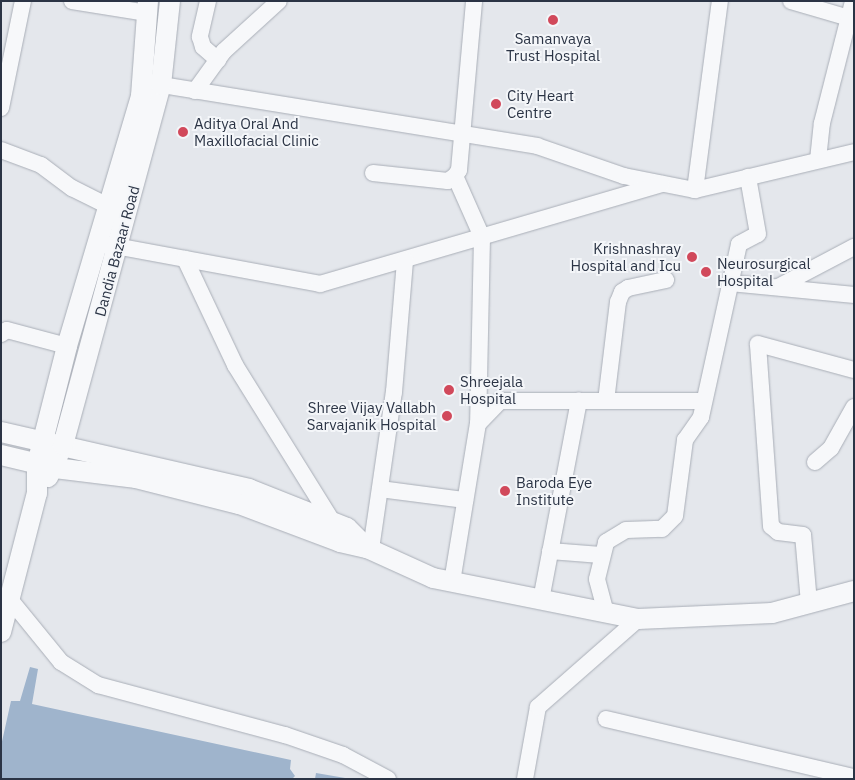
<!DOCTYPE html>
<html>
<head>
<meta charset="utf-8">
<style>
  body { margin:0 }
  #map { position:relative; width:855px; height:780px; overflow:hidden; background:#e4e7ec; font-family:"IBM Plex Sans",sans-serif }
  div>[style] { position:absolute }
  .water>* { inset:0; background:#9fb4cc }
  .roads { filter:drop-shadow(0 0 1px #a9aeb7) drop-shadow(0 0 1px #a9aeb7) }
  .minor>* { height:16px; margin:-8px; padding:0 8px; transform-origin:8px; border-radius:8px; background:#f7f8fa }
  .tertiary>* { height:20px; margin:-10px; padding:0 10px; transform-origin:10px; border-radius:10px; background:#f7f8fa }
  .dots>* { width:14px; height:14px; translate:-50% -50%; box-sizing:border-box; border:2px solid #f4f6f9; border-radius:50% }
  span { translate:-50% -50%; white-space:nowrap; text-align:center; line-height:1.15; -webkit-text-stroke:4px #f4f6f9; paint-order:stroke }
  .poi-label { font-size:15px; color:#2b3445 }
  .left { translate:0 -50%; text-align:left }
  .right { translate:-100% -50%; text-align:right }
  .street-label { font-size:15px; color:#2b3445 }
  .frame { position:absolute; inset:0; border:2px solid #2b3445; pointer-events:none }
</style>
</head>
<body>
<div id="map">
  <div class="water">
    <div style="clip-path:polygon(30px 667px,38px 669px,32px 704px,291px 760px,290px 769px,295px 776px,292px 779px,1px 779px,1px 746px,11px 701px,20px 701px)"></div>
    <div style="clip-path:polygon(316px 773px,351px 779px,315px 779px)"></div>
  </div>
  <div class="roads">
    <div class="minor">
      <div style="left:72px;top:1px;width:76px;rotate:9.1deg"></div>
      <div style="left:208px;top:1px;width:37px;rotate:103deg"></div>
      <div style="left:200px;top:37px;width:10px;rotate:73deg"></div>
      <div style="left:203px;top:47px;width:20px;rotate:41deg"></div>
      <div style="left:791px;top:1px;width:60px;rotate:16.3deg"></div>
      <div style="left:149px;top:83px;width:393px;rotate:9.2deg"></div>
      <div style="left:537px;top:146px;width:92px;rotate:19deg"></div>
      <div style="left:624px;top:176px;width:72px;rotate:11.2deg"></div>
      <div style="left:695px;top:190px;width:163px;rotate:-13.4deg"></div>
      <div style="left:195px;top:91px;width:49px;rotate:-54.1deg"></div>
      <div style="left:224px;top:51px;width:74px;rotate:-42.3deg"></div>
      <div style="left:1px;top:108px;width:109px;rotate:-78.4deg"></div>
      <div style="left:1px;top:150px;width:43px;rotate:20.6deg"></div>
      <div style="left:41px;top:165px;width:39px;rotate:37deg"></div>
      <div style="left:72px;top:188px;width:40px;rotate:26.6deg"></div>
      <div style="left:818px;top:160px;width:37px;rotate:-84deg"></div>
      <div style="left:822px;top:123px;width:126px;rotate:-75.7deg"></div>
      <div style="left:373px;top:173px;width:75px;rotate:6.1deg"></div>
      <div style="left:448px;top:181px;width:9px;rotate:-36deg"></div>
      <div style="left:455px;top:176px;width:7px;rotate:-56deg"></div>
      <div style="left:459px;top:170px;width:170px;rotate:-84.9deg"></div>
      <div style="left:455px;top:176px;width:67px;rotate:66.1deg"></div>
      <div style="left:482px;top:237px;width:187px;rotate:91.2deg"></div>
      <div style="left:695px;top:190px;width:191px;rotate:-82.5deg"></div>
      <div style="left:105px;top:244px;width:219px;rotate:10.5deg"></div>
      <div style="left:320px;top:284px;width:356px;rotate:-16.3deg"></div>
      <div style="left:185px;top:259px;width:117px;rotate:64.7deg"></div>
      <div style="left:235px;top:365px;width:184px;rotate:58.1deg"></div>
      <div style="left:332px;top:521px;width:6px;rotate:108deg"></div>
      <div style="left:730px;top:283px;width:125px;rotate:5.5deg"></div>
      <div style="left:778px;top:287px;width:86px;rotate:-27.8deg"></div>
      <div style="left:1px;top:334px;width:7px;rotate:-34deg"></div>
      <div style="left:7px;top:330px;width:62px;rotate:14.9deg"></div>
      <div style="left:606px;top:401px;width:100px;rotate:-83.1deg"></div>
      <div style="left:618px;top:302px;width:11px;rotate:-68deg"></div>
      <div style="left:622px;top:292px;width:7px;rotate:-34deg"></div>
      <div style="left:628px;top:288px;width:39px;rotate:-12deg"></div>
      <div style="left:815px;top:462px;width:21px;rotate:-41deg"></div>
      <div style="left:831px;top:448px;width:47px;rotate:-60.7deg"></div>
      <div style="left:380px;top:489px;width:86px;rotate:7.4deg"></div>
      <div style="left:371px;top:549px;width:159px;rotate:-81.7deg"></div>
      <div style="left:394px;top:392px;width:132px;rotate:-85.2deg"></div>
      <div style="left:550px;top:551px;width:51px;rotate:4.5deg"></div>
      <div style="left:452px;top:582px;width:160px;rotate:-80.7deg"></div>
      <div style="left:478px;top:424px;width:32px;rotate:-46deg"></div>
      <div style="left:500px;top:401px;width:204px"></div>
      <div style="left:8px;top:597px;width:84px;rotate:50.8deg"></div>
      <div style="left:61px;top:662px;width:44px;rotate:31.9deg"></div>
      <div style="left:98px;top:685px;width:194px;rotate:15deg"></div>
      <div style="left:285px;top:735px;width:61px;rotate:19deg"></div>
      <div style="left:343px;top:755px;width:51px;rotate:28.1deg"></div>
      <div style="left:541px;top:600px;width:203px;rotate:-79.2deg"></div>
      <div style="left:809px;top:603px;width:68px;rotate:-95deg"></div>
      <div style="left:803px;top:535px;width:25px;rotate:-173deg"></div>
      <div style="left:778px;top:532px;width:9px;rotate:-139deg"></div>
      <div style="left:771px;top:526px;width:182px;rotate:-94.1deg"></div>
      <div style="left:758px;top:344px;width:99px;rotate:15.2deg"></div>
      <div style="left:606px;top:613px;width:35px;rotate:-105deg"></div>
      <div style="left:597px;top:579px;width:38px;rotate:-76deg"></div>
      <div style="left:606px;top:542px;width:23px;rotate:-31deg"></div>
      <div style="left:626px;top:530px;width:36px;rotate:-2deg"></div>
      <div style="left:662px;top:529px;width:18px;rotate:-45deg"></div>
      <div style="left:675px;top:516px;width:77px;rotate:-82.5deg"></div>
      <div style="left:685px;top:440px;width:28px;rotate:-55deg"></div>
      <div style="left:701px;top:417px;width:177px;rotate:-77.6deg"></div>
      <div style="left:739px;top:244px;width:21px;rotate:-28deg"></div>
      <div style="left:758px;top:234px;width:58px;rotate:-100deg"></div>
      <div style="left:606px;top:719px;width:255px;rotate:13.2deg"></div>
      <div style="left:525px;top:779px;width:73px;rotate:-79.8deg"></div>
      <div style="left:538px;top:707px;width:133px;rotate:-41.3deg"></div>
    </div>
    <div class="tertiary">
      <div style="left:1px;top:432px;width:254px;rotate:12.9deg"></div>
      <div style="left:249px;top:489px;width:105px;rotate:21.7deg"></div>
      <div style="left:347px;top:528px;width:28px;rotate:45deg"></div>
      <div style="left:1px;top:455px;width:56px;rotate:13.5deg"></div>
      <div style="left:55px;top:468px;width:82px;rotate:7deg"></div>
      <div style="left:136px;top:478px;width:106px;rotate:14.2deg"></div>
      <div style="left:239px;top:504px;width:108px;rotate:20.6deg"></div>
      <div style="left:340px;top:542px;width:28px;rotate:13deg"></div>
      <div style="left:367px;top:548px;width:72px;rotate:24.4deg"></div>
      <div style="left:433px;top:578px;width:209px;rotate:11.3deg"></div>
      <div style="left:638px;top:619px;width:134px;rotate:-2.6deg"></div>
      <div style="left:772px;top:613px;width:85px;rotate:-15deg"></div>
      <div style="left:48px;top:477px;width:35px;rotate:-65deg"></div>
      <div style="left:63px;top:445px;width:373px;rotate:-74.8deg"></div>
      <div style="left:161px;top:85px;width:84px;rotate:-83.9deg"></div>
      <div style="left:1px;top:632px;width:144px;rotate:-75.5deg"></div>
      <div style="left:37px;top:493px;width:29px;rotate:-90deg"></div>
      <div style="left:37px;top:464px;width:122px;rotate:-75.7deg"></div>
      <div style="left:67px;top:346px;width:261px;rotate:-73.5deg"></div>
      <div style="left:141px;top:96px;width:95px;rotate:-85.8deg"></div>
    </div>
  </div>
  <div class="dots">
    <div style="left:553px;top:20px;background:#d1495b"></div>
    <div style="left:496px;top:104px;background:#d1495b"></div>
    <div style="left:183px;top:132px;background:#d1495b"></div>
    <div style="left:692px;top:257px;background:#d1495b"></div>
    <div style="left:706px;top:272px;background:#d1495b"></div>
    <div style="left:449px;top:390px;background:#d1495b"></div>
    <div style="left:447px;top:416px;background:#d1495b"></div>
    <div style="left:505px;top:491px;background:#d1495b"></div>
  </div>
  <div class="poi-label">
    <span style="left:553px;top:47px">Samanvaya<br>Trust Hospital</span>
    <span class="left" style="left:507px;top:104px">City Heart<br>Centre</span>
    <span class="left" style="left:194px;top:132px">Aditya Oral And<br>Maxillofacial Clinic</span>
    <span class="right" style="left:681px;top:257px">Krishnashray<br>Hospital and Icu</span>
    <span class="left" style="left:717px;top:272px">Neurosurgical<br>Hospital</span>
    <span class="left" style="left:460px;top:390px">Shreejala<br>Hospital</span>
    <span class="right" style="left:436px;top:416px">Shree Vijay Vallabh<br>Sarvajanik Hospital</span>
    <span class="left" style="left:516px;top:491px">Baroda Eye<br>Institute</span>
  </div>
  <div class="street-label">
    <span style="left:117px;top:251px;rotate:-75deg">Dandia Bazaar Road</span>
  </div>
  <div class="frame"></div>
</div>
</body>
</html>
